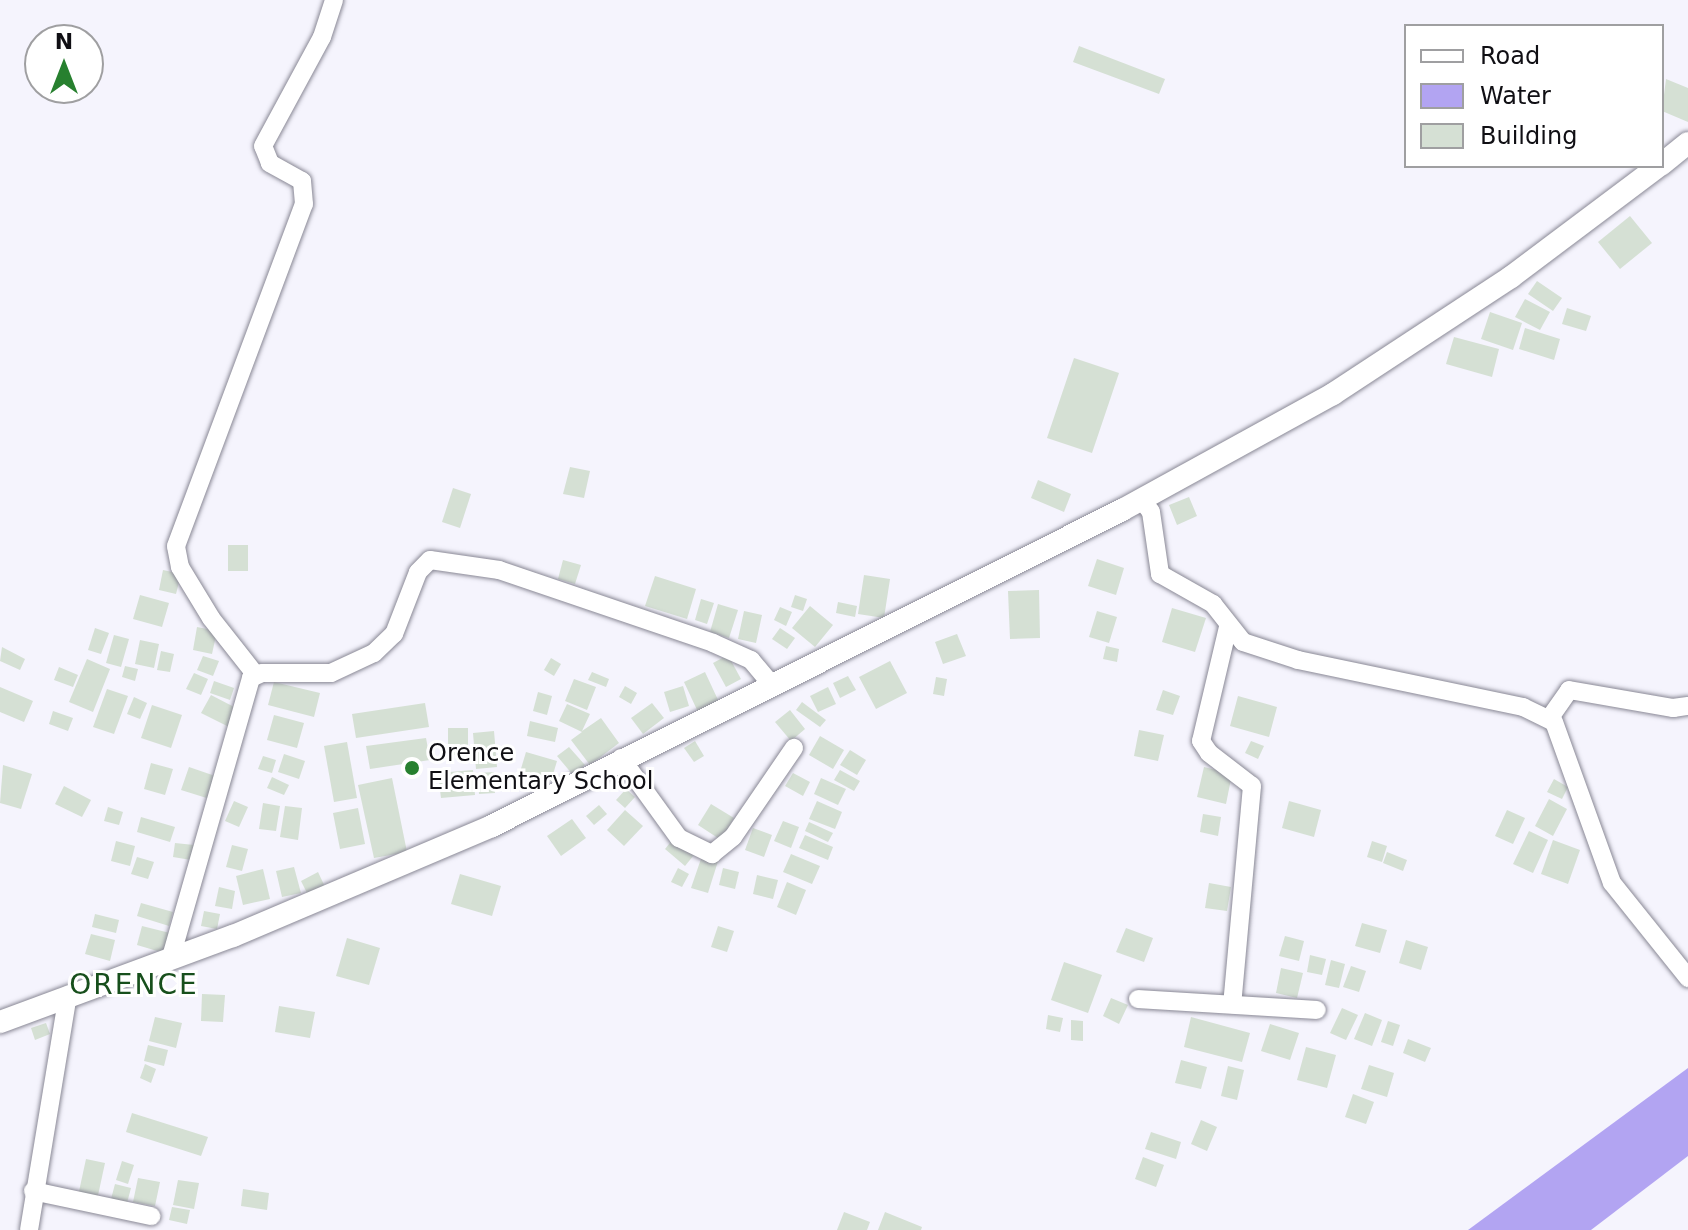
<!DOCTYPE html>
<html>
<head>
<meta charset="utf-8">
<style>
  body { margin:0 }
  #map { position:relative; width:1688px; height:1230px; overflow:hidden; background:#f5f4fd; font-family:"DejaVu Sans",sans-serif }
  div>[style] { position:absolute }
  .water>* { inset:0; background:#b2a4f2 }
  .building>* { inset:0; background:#d5e0d4 }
  .roads { filter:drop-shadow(0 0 2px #898895) drop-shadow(0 0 2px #898895) }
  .minor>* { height:18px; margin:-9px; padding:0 9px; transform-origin:9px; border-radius:9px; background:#fff }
  .tertiary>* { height:22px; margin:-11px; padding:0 11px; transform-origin:11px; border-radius:11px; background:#fff }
  .dots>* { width:22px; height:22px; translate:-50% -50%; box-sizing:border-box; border:4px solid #fff; border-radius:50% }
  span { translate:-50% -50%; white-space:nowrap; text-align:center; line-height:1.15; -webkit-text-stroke:6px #fff; paint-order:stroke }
  .poi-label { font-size:24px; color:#100f14 }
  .left { translate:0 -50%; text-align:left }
  .quarter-label { font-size:28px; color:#174f1c; letter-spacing:2px }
  .legend { position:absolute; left:1404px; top:24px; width:260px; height:144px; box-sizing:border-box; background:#fff; border:2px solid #9f9fa1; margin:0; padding:10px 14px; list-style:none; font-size:24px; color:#100f14 }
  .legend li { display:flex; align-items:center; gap:16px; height:40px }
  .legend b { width:40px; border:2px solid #9f9fa1 }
  .north { position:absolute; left:24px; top:24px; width:80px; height:80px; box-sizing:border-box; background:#fff; border:2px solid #9f9fa1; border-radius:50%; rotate:0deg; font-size:22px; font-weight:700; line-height:32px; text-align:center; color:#100f14 }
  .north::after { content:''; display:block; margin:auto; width:28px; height:36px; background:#27802f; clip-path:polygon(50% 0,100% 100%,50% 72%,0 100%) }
</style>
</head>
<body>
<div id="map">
  <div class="water">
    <div style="clip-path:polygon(1688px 1068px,1688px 1156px,1591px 1230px,1468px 1230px)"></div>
  </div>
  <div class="building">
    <div style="clip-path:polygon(1079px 46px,1165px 79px,1159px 94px,1073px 62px)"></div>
    <div style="clip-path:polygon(1666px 79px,1688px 88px,1688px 122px,1662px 111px)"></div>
    <div style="clip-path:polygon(1630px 216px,1652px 243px,1620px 269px,1598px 242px)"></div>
    <div style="clip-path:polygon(1537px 281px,1562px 298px,1553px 311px,1528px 294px)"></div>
    <div style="clip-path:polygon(1525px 299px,1550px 312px,1540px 330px,1515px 317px)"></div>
    <div style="clip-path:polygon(1567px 308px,1591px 316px,1586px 331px,1562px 324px)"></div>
    <div style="clip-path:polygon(1490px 312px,1522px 323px,1513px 350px,1481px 339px)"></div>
    <div style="clip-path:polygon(1525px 328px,1560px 339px,1554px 360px,1519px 349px)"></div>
    <div style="clip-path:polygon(1454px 337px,1499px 349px,1492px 377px,1446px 364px)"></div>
    <div style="clip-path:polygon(1074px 358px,1119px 373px,1092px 453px,1047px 438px)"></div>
    <div style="clip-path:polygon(570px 467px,590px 471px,584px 498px,563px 494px)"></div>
    <div style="clip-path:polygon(1038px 480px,1071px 494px,1064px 512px,1031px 498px)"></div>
    <div style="clip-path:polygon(453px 488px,471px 494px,460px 528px,442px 522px)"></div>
    <div style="clip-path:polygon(1189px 497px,1197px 516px,1177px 525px,1169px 505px)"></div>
    <div style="clip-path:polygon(228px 545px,248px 545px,248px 571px,228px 571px)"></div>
    <div style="clip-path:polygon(1097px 559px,1124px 568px,1116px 595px,1088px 586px)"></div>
    <div style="clip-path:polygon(563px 560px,581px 565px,575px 584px,558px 579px)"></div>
    <div style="clip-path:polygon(163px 570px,181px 574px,176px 594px,159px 590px)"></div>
    <div style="clip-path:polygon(864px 575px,890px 579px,884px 618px,858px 614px)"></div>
    <div style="clip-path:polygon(655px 576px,696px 589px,687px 619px,645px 606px)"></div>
    <div style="clip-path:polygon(1039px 590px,1040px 638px,1010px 639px,1008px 591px)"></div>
    <div style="clip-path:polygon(140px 595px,169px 603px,162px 627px,133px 619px)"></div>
    <div style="clip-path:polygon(795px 595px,807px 599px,803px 611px,791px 607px)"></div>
    <div style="clip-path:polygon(701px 599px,714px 603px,707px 624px,695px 620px)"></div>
    <div style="clip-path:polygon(838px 602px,857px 606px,855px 617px,836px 613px)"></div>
    <div style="clip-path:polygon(718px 604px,738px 610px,729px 638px,710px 632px)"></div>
    <div style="clip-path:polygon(810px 606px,833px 625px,815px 647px,792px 628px)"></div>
    <div style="clip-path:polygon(780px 607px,792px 612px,786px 626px,774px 620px)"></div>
    <div style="clip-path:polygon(1172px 608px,1206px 618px,1195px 652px,1162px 642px)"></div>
    <div style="clip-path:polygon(744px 611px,762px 615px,756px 643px,738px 639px)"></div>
    <div style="clip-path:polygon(1097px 611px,1117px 617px,1109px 643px,1089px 637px)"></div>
    <div style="clip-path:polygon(197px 627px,217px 631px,212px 654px,193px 650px)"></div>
    <div style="clip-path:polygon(95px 628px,109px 633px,101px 654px,88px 650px)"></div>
    <div style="clip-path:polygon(780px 628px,795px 638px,787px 649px,772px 639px)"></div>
    <div style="clip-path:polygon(957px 634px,966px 656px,943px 664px,935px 642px)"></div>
    <div style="clip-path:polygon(114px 635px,129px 639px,121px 667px,106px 663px)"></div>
    <div style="clip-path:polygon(140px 640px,159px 644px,154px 668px,135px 664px)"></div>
    <div style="clip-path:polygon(1106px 646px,1119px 649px,1117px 662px,1103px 659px)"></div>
    <div style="clip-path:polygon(2px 647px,25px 659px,20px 670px,0 661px)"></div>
    <div style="clip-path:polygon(161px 651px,174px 654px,170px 672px,157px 670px)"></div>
    <div style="clip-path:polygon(728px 655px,741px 679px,726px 687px,713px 663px)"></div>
    <div style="clip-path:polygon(203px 656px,219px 661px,213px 676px,197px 670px)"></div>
    <div style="clip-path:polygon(551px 658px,561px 664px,554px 676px,544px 670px)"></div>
    <div style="clip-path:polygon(87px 659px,110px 669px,93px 712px,69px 702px)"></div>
    <div style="clip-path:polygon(890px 661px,907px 693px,876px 709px,859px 677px)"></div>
    <div style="clip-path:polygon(125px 666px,138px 669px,135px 681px,122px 677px)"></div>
    <div style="clip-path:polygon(59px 667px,78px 675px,73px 687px,54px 680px)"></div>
    <div style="clip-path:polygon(592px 672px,609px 679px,606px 687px,588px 680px)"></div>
    <div style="clip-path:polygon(705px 672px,719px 702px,698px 712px,684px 682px)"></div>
    <div style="clip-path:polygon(194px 673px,208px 679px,201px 695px,186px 689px)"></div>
    <div style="clip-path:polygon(848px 676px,856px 690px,840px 698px,833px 683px)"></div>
    <div style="clip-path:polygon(936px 677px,947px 679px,944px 696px,933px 694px)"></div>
    <div style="clip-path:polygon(574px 679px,596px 687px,587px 710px,565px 701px)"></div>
    <div style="clip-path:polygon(214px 681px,234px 688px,230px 700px,210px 693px)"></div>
    <div style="clip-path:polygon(274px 682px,320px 693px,314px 717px,268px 705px)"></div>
    <div style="clip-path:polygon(625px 686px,637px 693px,631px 704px,619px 697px)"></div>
    <div style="clip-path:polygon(683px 686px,689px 706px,670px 712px,664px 692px)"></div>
    <div style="clip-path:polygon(0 687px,33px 701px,24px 722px,0 712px)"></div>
    <div style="clip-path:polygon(828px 687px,836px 704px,818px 712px,810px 696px)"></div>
    <div style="clip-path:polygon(107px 689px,128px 696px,114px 734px,93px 727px)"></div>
    <div style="clip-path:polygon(1163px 690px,1180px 696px,1173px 715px,1156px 710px)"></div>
    <div style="clip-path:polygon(538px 692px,552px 696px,547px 715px,533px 711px)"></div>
    <div style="clip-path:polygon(211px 695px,238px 709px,229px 727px,201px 713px)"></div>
    <div style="clip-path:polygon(1238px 696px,1277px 707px,1269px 737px,1230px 726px)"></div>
    <div style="clip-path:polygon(134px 697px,147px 703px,140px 719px,127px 714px)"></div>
    <div style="clip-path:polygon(802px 702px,826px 720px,820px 727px,796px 710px)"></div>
    <div style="clip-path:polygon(425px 703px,429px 727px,356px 738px,352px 714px)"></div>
    <div style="clip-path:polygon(652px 703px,664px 718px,643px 734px,631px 718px)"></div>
    <div style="clip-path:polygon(567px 704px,590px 714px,582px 731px,601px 718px,619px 743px,590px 765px,571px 740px,582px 732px,559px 721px)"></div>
    <div style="clip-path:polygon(152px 705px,182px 715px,171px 748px,141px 738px)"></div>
    <div style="clip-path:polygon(790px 710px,805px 729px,791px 741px,775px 722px)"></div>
    <div style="clip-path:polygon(53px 711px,73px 718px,68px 731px,49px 724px)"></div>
    <div style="clip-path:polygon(274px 715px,304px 723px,297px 748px,267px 740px)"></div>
    <div style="clip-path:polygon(530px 721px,558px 728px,555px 742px,527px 736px)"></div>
    <div style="clip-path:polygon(448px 728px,468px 728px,468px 755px,448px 755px)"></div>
    <div style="clip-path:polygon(1139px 730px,1164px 735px,1158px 761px,1134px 756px)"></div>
    <div style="clip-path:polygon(494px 731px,497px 767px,476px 769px,473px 733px)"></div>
    <div style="clip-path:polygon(820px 736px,844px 750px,833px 769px,809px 755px)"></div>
    <div style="clip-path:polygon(426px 738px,430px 760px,370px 769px,366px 746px)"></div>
    <div style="clip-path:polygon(695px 741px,704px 756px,694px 762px,684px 748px)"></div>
    <div style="clip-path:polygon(1251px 741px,1264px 746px,1258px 759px,1245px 753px)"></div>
    <div style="clip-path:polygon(347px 742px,357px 798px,334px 802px,324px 746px)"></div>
    <div style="clip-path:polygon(569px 747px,585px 765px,573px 775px,557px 756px)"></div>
    <div style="clip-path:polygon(850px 750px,866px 760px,857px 775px,840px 765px)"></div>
    <div style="clip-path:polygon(526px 752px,557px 761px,551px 781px,520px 772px)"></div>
    <div style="clip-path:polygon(284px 754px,305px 761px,299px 779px,278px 772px)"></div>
    <div style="clip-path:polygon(263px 756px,276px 760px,272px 773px,258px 769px)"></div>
    <div style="clip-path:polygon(151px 763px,173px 769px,165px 795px,144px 789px)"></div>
    <div style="clip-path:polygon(3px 765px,32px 774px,21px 809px,0 803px)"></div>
    <div style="clip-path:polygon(189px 767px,221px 778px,213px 800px,181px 790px)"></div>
    <div style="clip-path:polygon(1204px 767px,1232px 774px,1226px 804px,1197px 797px)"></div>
    <div style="clip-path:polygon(473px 770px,475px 795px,441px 798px,438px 773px)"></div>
    <div style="clip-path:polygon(840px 770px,860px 781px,854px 791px,834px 780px)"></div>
    <div style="clip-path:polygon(494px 772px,495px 793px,479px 794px,478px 773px)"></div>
    <div style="clip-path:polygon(793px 773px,810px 782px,803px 796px,785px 786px)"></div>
    <div style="clip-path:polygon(272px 777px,289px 785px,284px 795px,267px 788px)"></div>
    <div style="clip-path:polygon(392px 778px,407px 852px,374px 858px,358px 785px)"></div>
    <div style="clip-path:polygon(821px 778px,846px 789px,838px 805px,814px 794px)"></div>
    <div style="clip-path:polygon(1554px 779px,1568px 787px,1562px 799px,1547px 792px)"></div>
    <div style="clip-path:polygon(64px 786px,91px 800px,82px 817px,55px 804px)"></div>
    <div style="clip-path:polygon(626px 789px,635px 797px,625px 808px,616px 800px)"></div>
    <div style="clip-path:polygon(1549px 799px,1567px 809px,1553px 836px,1535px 826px)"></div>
    <div style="clip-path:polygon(234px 801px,248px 807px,239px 827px,225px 821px)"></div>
    <div style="clip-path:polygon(817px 801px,842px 812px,835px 829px,809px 819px)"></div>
    <div style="clip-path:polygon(1289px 801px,1321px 810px,1314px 837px,1282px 828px)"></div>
    <div style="clip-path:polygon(263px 803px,280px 806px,276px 831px,259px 829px)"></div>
    <div style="clip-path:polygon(711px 804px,734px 818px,721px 840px,698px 825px)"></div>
    <div style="clip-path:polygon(599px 805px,607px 814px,594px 825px,586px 816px)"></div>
    <div style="clip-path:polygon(285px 806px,302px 808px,298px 840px,280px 837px)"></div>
    <div style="clip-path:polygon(108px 807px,123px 812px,119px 825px,104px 821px)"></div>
    <div style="clip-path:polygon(358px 808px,365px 844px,340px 849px,333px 813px)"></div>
    <div style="clip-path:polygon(625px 810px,643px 826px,624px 846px,607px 830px)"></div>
    <div style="clip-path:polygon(1507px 810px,1525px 818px,1513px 844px,1495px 836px)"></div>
    <div style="clip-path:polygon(1203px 814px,1221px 817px,1218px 836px,1200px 832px)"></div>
    <div style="clip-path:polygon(141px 817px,175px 827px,170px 842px,137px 832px)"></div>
    <div style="clip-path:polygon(572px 819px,586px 838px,561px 856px,547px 836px)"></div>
    <div style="clip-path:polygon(783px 821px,799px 827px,791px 848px,774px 841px)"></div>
    <div style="clip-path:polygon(809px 822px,833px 833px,828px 842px,805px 831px)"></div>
    <div style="clip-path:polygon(753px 828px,772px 835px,764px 857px,745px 850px)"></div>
    <div style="clip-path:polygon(1529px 831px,1548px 840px,1533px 873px,1513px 864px)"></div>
    <div style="clip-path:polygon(805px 835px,833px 847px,828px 860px,799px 848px)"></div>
    <div style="clip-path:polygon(674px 838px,694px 855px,685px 866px,665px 849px)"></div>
    <div style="clip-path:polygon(1553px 840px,1580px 850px,1568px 884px,1541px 874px)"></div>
    <div style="clip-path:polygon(116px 841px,135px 846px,130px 866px,111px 861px)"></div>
    <div style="clip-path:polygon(1372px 841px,1387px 846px,1382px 862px,1367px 857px)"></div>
    <div style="clip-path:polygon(175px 843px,194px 845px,191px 860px,173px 857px)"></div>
    <div style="clip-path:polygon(232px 845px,248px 849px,242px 871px,226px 867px)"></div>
    <div style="clip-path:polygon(1387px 852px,1407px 860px,1403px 871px,1383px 863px)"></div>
    <div style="clip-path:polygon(703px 853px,719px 858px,708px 893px,691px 888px)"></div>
    <div style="clip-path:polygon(791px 854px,820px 866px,812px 884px,783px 872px)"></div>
    <div style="clip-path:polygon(137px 857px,154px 862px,148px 879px,131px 874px)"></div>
    <div style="clip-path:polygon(294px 867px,301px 893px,282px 897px,276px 871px)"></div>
    <div style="clip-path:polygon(678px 868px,689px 874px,682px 887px,671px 882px)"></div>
    <div style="clip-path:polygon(723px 868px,739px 872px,735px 889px,719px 885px)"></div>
    <div style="clip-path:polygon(263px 869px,270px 899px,243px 905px,236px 876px)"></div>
    <div style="clip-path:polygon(318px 872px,326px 889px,309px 897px,301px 881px)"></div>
    <div style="clip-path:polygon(460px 874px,501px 886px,492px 916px,451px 904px)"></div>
    <div style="clip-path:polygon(757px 875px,778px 880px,773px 899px,753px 894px)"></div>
    <div style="clip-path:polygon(787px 882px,806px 890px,796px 915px,777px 907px)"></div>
    <div style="clip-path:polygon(1209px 883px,1231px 887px,1227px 911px,1205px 908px)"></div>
    <div style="clip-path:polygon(219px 887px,235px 891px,232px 909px,215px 906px)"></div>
    <div style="clip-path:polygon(141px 903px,173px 912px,169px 926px,137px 916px)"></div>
    <div style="clip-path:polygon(204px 911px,220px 914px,217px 929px,201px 926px)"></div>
    <div style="clip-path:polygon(95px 914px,119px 920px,116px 933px,92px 927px)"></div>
    <div style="clip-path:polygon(1362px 923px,1387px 930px,1380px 953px,1355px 946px)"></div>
    <div style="clip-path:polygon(142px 926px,170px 933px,164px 953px,137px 945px)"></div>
    <div style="clip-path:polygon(718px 926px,734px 931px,727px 952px,711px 947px)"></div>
    <div style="clip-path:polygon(1126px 928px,1153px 938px,1144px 962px,1116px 952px)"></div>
    <div style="clip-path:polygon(91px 934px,115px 940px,110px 961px,85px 954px)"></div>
    <div style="clip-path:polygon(1285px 936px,1304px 941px,1299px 961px,1279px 956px)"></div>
    <div style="clip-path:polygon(347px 938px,380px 948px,369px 985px,336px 976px)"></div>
    <div style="clip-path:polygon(1406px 940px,1428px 947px,1421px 970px,1399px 963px)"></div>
    <div style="clip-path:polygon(1310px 955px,1326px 959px,1322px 975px,1307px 972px)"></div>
    <div style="clip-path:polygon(1331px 960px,1345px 964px,1339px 988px,1325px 985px)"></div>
    <div style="clip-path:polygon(1064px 962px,1102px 975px,1088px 1013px,1051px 1000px)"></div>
    <div style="clip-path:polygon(1351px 966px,1366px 971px,1359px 992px,1343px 987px)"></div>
    <div style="clip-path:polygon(1281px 968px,1303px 973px,1297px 998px,1276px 993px)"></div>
    <div style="clip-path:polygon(202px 994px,225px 995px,223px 1022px,201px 1021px)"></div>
    <div style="clip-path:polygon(1111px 998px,1128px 1005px,1119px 1024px,1103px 1016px)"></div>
    <div style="clip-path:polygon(279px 1006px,315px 1012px,310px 1038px,275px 1032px)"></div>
    <div style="clip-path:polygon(1342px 1008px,1358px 1015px,1346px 1040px,1330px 1033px)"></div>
    <div style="clip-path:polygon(1365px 1013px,1382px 1020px,1372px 1046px,1354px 1039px)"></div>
    <div style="clip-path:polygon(1048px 1015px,1063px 1018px,1060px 1032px,1046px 1029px)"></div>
    <div style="clip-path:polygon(155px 1017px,182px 1023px,176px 1048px,149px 1041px)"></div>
    <div style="clip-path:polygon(1191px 1017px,1250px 1033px,1242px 1062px,1184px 1047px)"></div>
    <div style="clip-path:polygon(1071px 1020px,1083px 1021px,1083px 1041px,1071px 1040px)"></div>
    <div style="clip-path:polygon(1388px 1021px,1400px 1025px,1393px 1046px,1381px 1042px)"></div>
    <div style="clip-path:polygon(46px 1023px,50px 1034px,35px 1040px,31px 1028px)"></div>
    <div style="clip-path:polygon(1270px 1024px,1299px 1033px,1290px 1060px,1261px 1051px)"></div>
    <div style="clip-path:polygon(1408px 1039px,1431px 1048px,1425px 1062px,1403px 1053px)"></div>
    <div style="clip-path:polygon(148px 1045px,168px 1050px,164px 1066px,144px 1061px)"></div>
    <div style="clip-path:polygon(1306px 1047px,1336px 1055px,1327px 1088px,1297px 1080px)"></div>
    <div style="clip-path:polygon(1181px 1060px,1207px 1067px,1201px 1089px,1175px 1083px)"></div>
    <div style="clip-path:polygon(145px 1064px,156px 1069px,151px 1083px,140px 1078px)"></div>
    <div style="clip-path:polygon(1369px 1065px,1394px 1073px,1387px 1097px,1361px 1089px)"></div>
    <div style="clip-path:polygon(1228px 1066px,1244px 1070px,1237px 1100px,1221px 1096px)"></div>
    <div style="clip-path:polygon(1353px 1094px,1374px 1102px,1366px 1124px,1345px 1117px)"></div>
    <div style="clip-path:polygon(132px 1113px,208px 1137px,201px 1156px,126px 1132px)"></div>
    <div style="clip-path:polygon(1201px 1120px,1217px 1127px,1207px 1151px,1191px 1144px)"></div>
    <div style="clip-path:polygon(1151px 1132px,1181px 1142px,1176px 1159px,1145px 1149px)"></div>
    <div style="clip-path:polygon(1143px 1157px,1164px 1165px,1156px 1187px,1135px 1179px)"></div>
    <div style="clip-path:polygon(86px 1159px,105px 1163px,97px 1200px,78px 1196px)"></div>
    <div style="clip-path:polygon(122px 1161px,134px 1165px,128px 1184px,116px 1180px)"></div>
    <div style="clip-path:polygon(138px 1178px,160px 1182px,155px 1206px,133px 1202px)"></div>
    <div style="clip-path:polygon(178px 1180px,199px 1183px,194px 1209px,173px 1205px)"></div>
    <div style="clip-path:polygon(115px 1184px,131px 1188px,127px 1203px,111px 1199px)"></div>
    <div style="clip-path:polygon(243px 1189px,269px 1193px,267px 1210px,241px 1206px)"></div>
    <div style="clip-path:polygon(172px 1207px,190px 1210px,187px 1224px,169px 1220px)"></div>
    <div style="clip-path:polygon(844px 1212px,870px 1222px,867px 1230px,837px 1230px)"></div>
    <div style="clip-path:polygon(885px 1212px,922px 1227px,921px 1230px,878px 1230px)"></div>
  </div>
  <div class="roads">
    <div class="minor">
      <div style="left:1141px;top:499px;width:16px;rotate:52deg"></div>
      <div style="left:1151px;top:512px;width:63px;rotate:81.7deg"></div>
      <div style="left:1160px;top:574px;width:61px;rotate:29.5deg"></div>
      <div style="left:1213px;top:604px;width:48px;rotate:51.7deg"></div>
      <div style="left:1243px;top:642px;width:58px;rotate:18.1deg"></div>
      <div style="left:1298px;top:660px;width:230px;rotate:11.8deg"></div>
      <div style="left:1523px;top:707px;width:34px;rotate:26deg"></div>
      <div style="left:1554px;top:722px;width:171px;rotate:70.2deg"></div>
      <div style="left:1612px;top:883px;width:122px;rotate:51.3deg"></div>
      <div style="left:1228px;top:627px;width:117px;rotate:103.3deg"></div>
      <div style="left:1201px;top:741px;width:14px;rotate:56deg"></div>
      <div style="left:1209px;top:753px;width:54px;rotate:37.5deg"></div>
      <div style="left:1252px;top:786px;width:219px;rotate:95.2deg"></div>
      <div style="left:255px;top:674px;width:71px;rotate:-128.2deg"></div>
      <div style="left:211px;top:618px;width:60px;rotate:-121.3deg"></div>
      <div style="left:180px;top:567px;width:21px;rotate:-101deg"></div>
      <div style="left:176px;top:546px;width:365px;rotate:-69.5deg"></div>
      <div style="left:304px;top:204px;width:23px;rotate:-95deg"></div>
      <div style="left:302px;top:181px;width:37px;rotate:-151deg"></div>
      <div style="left:270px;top:163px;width:18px;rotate:-112deg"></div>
      <div style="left:263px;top:146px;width:124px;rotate:-61.6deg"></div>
      <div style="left:322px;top:37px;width:39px;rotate:-72deg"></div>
      <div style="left:1549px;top:719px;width:35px;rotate:-55deg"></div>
      <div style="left:1569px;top:690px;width:106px;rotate:9.8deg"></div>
      <div style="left:1673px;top:708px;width:15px;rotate:-8deg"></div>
      <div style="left:621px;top:758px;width:99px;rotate:54.1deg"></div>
      <div style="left:679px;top:838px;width:37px;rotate:26deg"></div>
      <div style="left:712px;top:854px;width:27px;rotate:-39deg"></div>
      <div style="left:733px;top:837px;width:108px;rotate:-55.6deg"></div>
      <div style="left:171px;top:957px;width:290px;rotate:-74deg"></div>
      <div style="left:251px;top:678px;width:12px;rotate:-24deg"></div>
      <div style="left:262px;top:673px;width:69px"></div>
      <div style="left:331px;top:673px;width:47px;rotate:-24.9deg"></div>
      <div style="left:374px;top:653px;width:28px;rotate:-44deg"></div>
      <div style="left:394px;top:634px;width:66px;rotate:-68.8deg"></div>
      <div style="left:418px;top:572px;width:17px;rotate:-45deg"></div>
      <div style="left:430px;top:560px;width:70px;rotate:8.2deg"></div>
      <div style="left:499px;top:570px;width:226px;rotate:18.8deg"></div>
      <div style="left:713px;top:643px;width:42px;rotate:24.1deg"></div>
      <div style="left:751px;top:660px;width:33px;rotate:50deg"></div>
      <div style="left:1138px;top:999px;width:179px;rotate:3.5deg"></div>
      <div style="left:33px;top:1191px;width:121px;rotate:12deg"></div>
      <div style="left:29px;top:1230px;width:238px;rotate:-80.6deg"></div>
    </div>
    <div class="tertiary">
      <div style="left:1662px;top:164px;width:33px;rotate:-39deg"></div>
      <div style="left:0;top:1022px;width:248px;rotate:-20.3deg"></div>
      <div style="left:233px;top:936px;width:281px;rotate:-23deg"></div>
      <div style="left:492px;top:826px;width:705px;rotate:-26.64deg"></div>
      <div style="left:1122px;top:510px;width:241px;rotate:-28.8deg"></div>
      <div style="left:1333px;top:394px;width:213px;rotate:-33.3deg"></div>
      <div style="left:1511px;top:277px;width:185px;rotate:-36.9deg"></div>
    </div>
  </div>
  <div class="dots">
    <div style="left:412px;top:768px;background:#27802f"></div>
  </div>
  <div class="poi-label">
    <span class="left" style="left:428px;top:768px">Orence<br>Elementary School</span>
  </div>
  <div class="quarter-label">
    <span style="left:134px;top:985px">ORENCE</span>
  </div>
  <ul class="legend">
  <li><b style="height:10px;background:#fff"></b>Road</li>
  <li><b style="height:22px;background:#b2a4f2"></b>Water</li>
  <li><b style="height:22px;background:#d5e0d4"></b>Building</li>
  </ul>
  <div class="north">N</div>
</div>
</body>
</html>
